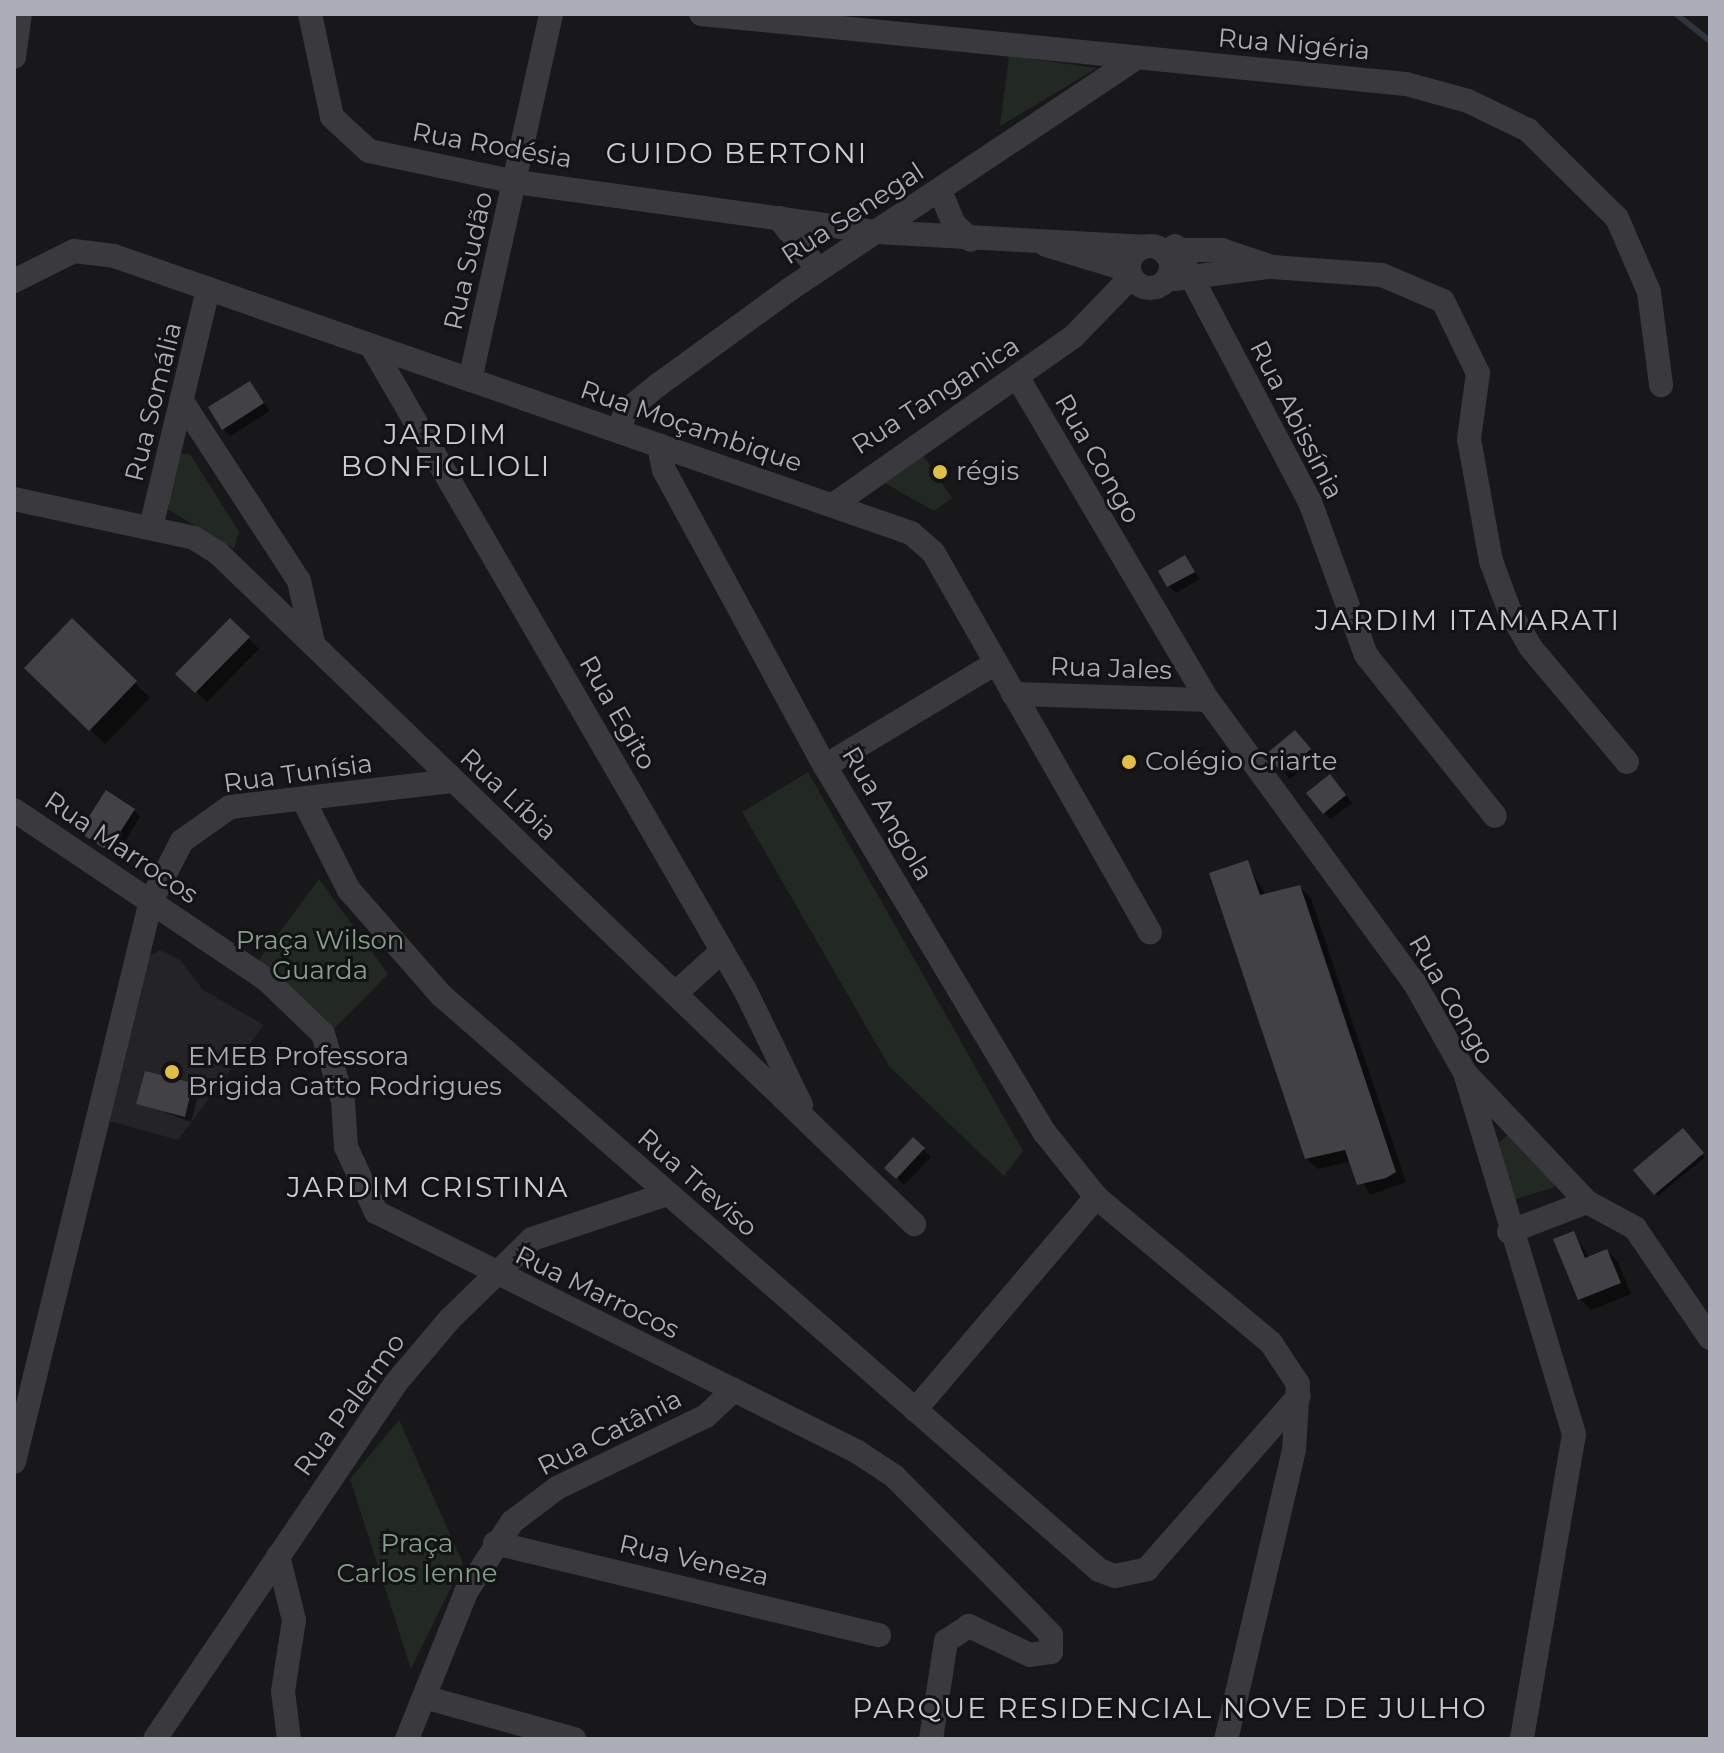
<!DOCTYPE html>
<html>
<head>
<meta charset="utf-8">
<style>
  body { margin:0 }
  #map { position:relative; width:1724px; height:1753px; overflow:hidden; background:#181719; font-family:Montserrat,sans-serif }
  div>[style] { position:absolute }
  .built>* { inset:0; background:#242326 }
  .green>* { inset:0; background:#222923 }
  .shadow>* { inset:0; background:#0007 }
  .stream>* { height:6px; margin:-3px; padding:0 3px; transform-origin:3px; border-radius:3px; background:#2e343c }
  .building>* { inset:0; background:#424246 }
  .minor>* { height:24px; margin:-12px; padding:0 12px; transform-origin:12px; border-radius:12px; background:#39393e }
  .minor>.ring { margin:-12px; padding:0; box-sizing:content-box; background:none; border:24px solid #39393e; border-radius:50% }
  .dots>* { width:22px; height:22px; translate:-50% -50%; box-sizing:border-box; border:4px solid #131214; border-radius:50% }
  span { translate:-50% -50%; white-space:nowrap; text-align:center; line-height:1.15; -webkit-text-stroke:6px #131214; paint-order:stroke }
  .street-label { font-size:26px; color:#abadb8 }
  .poi-label { font-size:26px; color:#abadb8 }
  .left { translate:0 -50%; text-align:left }
  .park-label { font-size:26px; color:#84a189 }
  .neighbourhood-label { font-size:28px; color:#cbcdd4; letter-spacing:2px }
  .frame { position:absolute; inset:0; border:16px solid #abadb8; pointer-events:none }
</style>
</head>
<body>
<div id="map">
  <div class="built">
    <div style="clip-path:polygon(160px 950px,180px 960px,203px 990px,264px 1025px,178px 1140px,102px 1119px,144px 959px)"></div>
  </div>
  <div class="green">
    <div style="clip-path:polygon(1009px 56px,1097px 68px,1000px 126px)"></div>
    <div style="clip-path:polygon(916px 445px,952px 498px,934px 511px,883px 482px)"></div>
    <div style="clip-path:polygon(180px 454px,190px 454px,239px 532px,234px 549px,167px 509px)"></div>
    <div style="clip-path:polygon(808px 772px,1023px 1151px,1004px 1176px,889px 1066px,742px 812px)"></div>
    <div style="clip-path:polygon(319px 879px,388px 974px,332px 1031px,259px 960px)"></div>
    <div style="clip-path:polygon(1511px 1132px,1548px 1171px,1555px 1187px,1513px 1200px,1494px 1147px)"></div>
    <div style="clip-path:polygon(399px 1420px,463px 1563px,411px 1669px,350px 1479px)"></div>
  </div>
  <div class="shadow">
    <div style="clip-path:polygon(250px 383px,270px 411px,230px 436px,223px 429px)"></div>
    <div style="clip-path:polygon(1185px 558px,1200px 579px,1176px 593px,1169px 586px)"></div>
    <div style="clip-path:polygon(230px 620px,259px 649px,207px 702px,178px 674px)"></div>
    <div style="clip-path:polygon(72px 621px,150px 698px,105px 744px,27px 668px)"></div>
    <div style="clip-path:polygon(1301px 740px,1316px 757px,1290px 779px,1269px 754px)"></div>
    <div style="clip-path:polygon(1336px 783px,1352px 803px,1331px 819px,1324px 813px)"></div>
    <div style="clip-path:polygon(134px 810px,140px 817px,116px 856px,82px 832px)"></div>
    <div style="clip-path:polygon(1247px 862px,1266px 896px,1300px 887px,1311px 898px,1406px 1182px,1370px 1195px,1351px 1161px,1318px 1169px,1306px 1158px,1211px 874px)"></div>
    <div style="clip-path:polygon(192px 1085px,199px 1092px,191px 1122px,139px 1103px)"></div>
    <div style="clip-path:polygon(1683px 1131px,1705px 1157px,1658px 1196px,1636px 1170px)"></div>
    <div style="clip-path:polygon(913px 1140px,931px 1157px,904px 1185px,887px 1168px)"></div>
    <div style="clip-path:polygon(1573px 1233px,1590px 1258px,1607px 1251px,1618px 1262px,1631px 1294px,1591px 1310px,1580px 1299px,1556px 1240px)"></div>
  </div>
  <div class="stream">
    <div style="left:1676px;top:14px;width:43px;rotate:38.5deg"></div>
  </div>
  <div class="building">
    <div style="clip-path:polygon(250px 381px,264px 403px,222px 430px,208px 407px)"></div>
    <div style="clip-path:polygon(1185px 555px,1195px 572px,1167px 587px,1158px 571px)"></div>
    <div style="clip-path:polygon(72px 618px,137px 681px,89px 731px,24px 668px)"></div>
    <div style="clip-path:polygon(230px 618px,250px 637px,195px 693px,175px 674px)"></div>
    <div style="clip-path:polygon(1295px 730px,1311px 749px,1282px 773px,1266px 754px)"></div>
    <div style="clip-path:polygon(1330px 774px,1346px 795px,1323px 814px,1306px 793px)"></div>
    <div style="clip-path:polygon(106px 790px,135px 809px,108px 851px,79px 832px)"></div>
    <div style="clip-path:polygon(1248px 860px,1260px 895px,1300px 885px,1396px 1172px,1386px 1178px,1357px 1185px,1345px 1150px,1305px 1159px,1209px 873px)"></div>
    <div style="clip-path:polygon(145px 1071px,193px 1083px,185px 1117px,136px 1104px)"></div>
    <div style="clip-path:polygon(1683px 1128px,1704px 1153px,1654px 1195px,1633px 1170px)"></div>
    <div style="clip-path:polygon(913px 1137px,925px 1148px,896px 1179px,884px 1168px)"></div>
    <div style="clip-path:polygon(1574px 1231px,1585px 1258px,1607px 1249px,1621px 1283px,1578px 1300px,1553px 1239px)"></div>
  </div>
  <div class="minor">
    <div style="left:310px;top:14px;width:105px;rotate:77.9deg"></div>
    <div style="left:332px;top:117px;width:50px;rotate:42.6deg"></div>
    <div style="left:369px;top:151px;width:150px;rotate:11.9deg"></div>
    <div style="left:516px;top:182px;width:364px;rotate:7.9deg"></div>
    <div style="left:877px;top:232px;width:266px;rotate:3.2deg"></div>
    <div style="left:701px;top:14px;width:708px;rotate:5.67deg"></div>
    <div style="left:1406px;top:84px;width:64px;rotate:15.3deg"></div>
    <div style="left:1468px;top:101px;width:67px;rotate:25.8deg"></div>
    <div style="left:1528px;top:130px;width:125px;rotate:44.7deg"></div>
    <div style="left:1617px;top:218px;width:81px;rotate:66.6deg"></div>
    <div style="left:1649px;top:292px;width:94px;rotate:82.6deg"></div>
    <div style="left:14px;top:57px;width:43px;rotate:-82.1deg"></div>
    <div style="left:940px;top:191px;width:36px;rotate:67deg"></div>
    <div style="left:954px;top:224px;width:23px;rotate:43deg"></div>
    <div style="left:779px;top:218px;width:65px;rotate:53.1deg"></div>
    <div style="left:1046px;top:245px;width:87px;rotate:16.8deg"></div>
    <div style="left:1175px;top:246px;width:289px;rotate:62.2deg"></div>
    <div style="left:1310px;top:502px;width:163px;rotate:69.9deg"></div>
    <div style="left:1366px;top:655px;width:206px;rotate:51.3deg"></div>
    <div class="ring" style="left:1129px;top:246px;width:18px;height:18px"></div>
    <div style="left:1163px;top:250px;width:59px"></div>
    <div style="left:1222px;top:250px;width:53px;rotate:18.8deg"></div>
    <div style="left:1272px;top:267px;width:110px;rotate:4.2deg"></div>
    <div style="left:1382px;top:275px;width:66px;rotate:23.1deg"></div>
    <div style="left:1443px;top:301px;width:80px;rotate:64.1deg"></div>
    <div style="left:1478px;top:373px;width:67px;rotate:97.8deg"></div>
    <div style="left:1469px;top:439px;width:124px;rotate:79.8deg"></div>
    <div style="left:1491px;top:561px;width:54px;rotate:69.6deg"></div>
    <div style="left:1510px;top:612px;width:42px;rotate:59.7deg"></div>
    <div style="left:1531px;top:648px;width:149px;rotate:49.9deg"></div>
    <div style="left:1175px;top:279px;width:95px;rotate:-7.3deg"></div>
    <div style="left:14px;top:281px;width:67px;rotate:-26.6deg"></div>
    <div style="left:74px;top:251px;width:40px;rotate:7.1deg"></div>
    <div style="left:114px;top:256px;width:844px;rotate:19.17deg"></div>
    <div style="left:911px;top:533px;width:29px;rotate:41deg"></div>
    <div style="left:933px;top:552px;width:438px;rotate:60.3deg"></div>
    <div style="left:372px;top:347px;width:743px;rotate:59.88deg"></div>
    <div style="left:745px;top:990px;width:128px;rotate:64deg"></div>
    <div style="left:1018px;top:378px;width:374px;rotate:59.5deg"></div>
    <div style="left:1208px;top:700px;width:349px;rotate:53.9deg"></div>
    <div style="left:1414px;top:982px;width:104px;rotate:60.7deg"></div>
    <div style="left:1465px;top:1073px;width:377px;rotate:73.2deg"></div>
    <div style="left:1574px;top:1434px;width:309px;rotate:99.7deg"></div>
    <div style="left:470px;top:380px;width:375px;rotate:-77.5deg"></div>
    <div style="left:185px;top:406px;width:209px;rotate:56.9deg"></div>
    <div style="left:299px;top:581px;width:63px;rotate:77.1deg"></div>
    <div style="left:618px;top:431px;width:22px;rotate:-68deg"></div>
    <div style="left:626px;top:411px;width:41px;rotate:-39.1deg"></div>
    <div style="left:658px;top:385px;width:163px;rotate:-36deg"></div>
    <div style="left:790px;top:289px;width:413px;rotate:-33.7deg"></div>
    <div style="left:659px;top:445px;width:25px;rotate:79deg"></div>
    <div style="left:664px;top:470px;width:337px;rotate:61.5deg"></div>
    <div style="left:825px;top:766px;width:428px;rotate:59.1deg"></div>
    <div style="left:1045px;top:1133px;width:82px;rotate:51.4deg"></div>
    <div style="left:1096px;top:1197px;width:228px;rotate:39.8deg"></div>
    <div style="left:1271px;top:1343px;width:49px;rotate:56.6deg"></div>
    <div style="left:1298px;top:1384px;width:66px;rotate:93.5deg"></div>
    <div style="left:1294px;top:1450px;width:297px;rotate:103.2deg"></div>
    <div style="left:14px;top:499px;width:184px;rotate:12.2deg"></div>
    <div style="left:194px;top:538px;width:28px;rotate:32deg"></div>
    <div style="left:218px;top:553px;width:967px;rotate:43.95deg"></div>
    <div style="left:833px;top:505px;width:293px;rotate:-35deg"></div>
    <div style="left:1073px;top:337px;width:83px;rotate:-46deg"></div>
    <div style="left:151px;top:527px;width:245px;rotate:-76.5deg"></div>
    <div style="left:1013px;top:694px;width:195px;rotate:1.8deg"></div>
    <div style="left:825px;top:766px;width:200px;rotate:-31.1deg"></div>
    <div style="left:303px;top:799px;width:102px;rotate:63.2deg"></div>
    <div style="left:349px;top:890px;width:140px;rotate:48.8deg"></div>
    <div style="left:441px;top:995px;width:874px;rotate:41.15deg"></div>
    <div style="left:1099px;top:1570px;width:17px;rotate:21deg"></div>
    <div style="left:1115px;top:1576px;width:33px;rotate:-12deg"></div>
    <div style="left:1147px;top:1569px;width:230px;rotate:-48.7deg"></div>
    <div style="left:14px;top:810px;width:305px;rotate:33.9deg"></div>
    <div style="left:267px;top:980px;width:78px;rotate:44deg"></div>
    <div style="left:323px;top:1034px;width:70px;rotate:73.4deg"></div>
    <div style="left:343px;top:1101px;width:46px;rotate:86.3deg"></div>
    <div style="left:346px;top:1147px;width:72px;rotate:65.2deg"></div>
    <div style="left:376px;top:1212px;width:536px;rotate:26.47deg"></div>
    <div style="left:856px;top:1451px;width:45px;rotate:33.3deg"></div>
    <div style="left:894px;top:1476px;width:193px;rotate:45.2deg"></div>
    <div style="left:1030px;top:1613px;width:30px;rotate:46deg"></div>
    <div style="left:1051px;top:1635px;width:17px;rotate:90deg"></div>
    <div style="left:1051px;top:1652px;width:21px;rotate:172deg"></div>
    <div style="left:1030px;top:1655px;width:68px;rotate:-154.6deg"></div>
    <div style="left:969px;top:1626px;width:27px;rotate:147deg"></div>
    <div style="left:946px;top:1641px;width:99px;rotate:98.7deg"></div>
    <div style="left:677px;top:992px;width:61px;rotate:-42.3deg"></div>
    <div style="left:1466px;top:1074px;width:176px;rotate:46.6deg"></div>
    <div style="left:1587px;top:1202px;width:55px;rotate:28.4deg"></div>
    <div style="left:1635px;top:1228px;width:133px;rotate:55.7deg"></div>
    <div style="left:1509px;top:1232px;width:84px;rotate:-21deg"></div>
    <div style="left:915px;top:1410px;width:280px;rotate:-49.6deg"></div>
    <div style="left:14px;top:1462px;width:577px;rotate:-76.28deg"></div>
    <div style="left:151px;top:901px;width:68px;rotate:-62.7deg"></div>
    <div style="left:182px;top:841px;width:59px;rotate:-35.3deg"></div>
    <div style="left:230px;top:807px;width:223px;rotate:-6.7deg"></div>
    <div style="left:495px;top:1543px;width:395px;rotate:13.5deg"></div>
    <div style="left:278px;top:1556px;width:66px;rotate:76deg"></div>
    <div style="left:294px;top:1620px;width:72px;rotate:98.8deg"></div>
    <div style="left:283px;top:1691px;width:48px;rotate:82.9deg"></div>
    <div style="left:424px;top:1697px;width:156px;rotate:15.6deg"></div>
    <div style="left:155px;top:1739px;width:429px;rotate:-55.9deg"></div>
    <div style="left:395px;top:1384px;width:85px;rotate:-49.8deg"></div>
    <div style="left:450px;top:1319px;width:115px;rotate:-44.3deg"></div>
    <div style="left:532px;top:1239px;width:142px;rotate:-18.4deg"></div>
    <div style="left:407px;top:1739px;width:158px;rotate:-68.1deg"></div>
    <div style="left:466px;top:1592px;width:84px;rotate:-56.7deg"></div>
    <div style="left:512px;top:1522px;width:56px;rotate:-37.1deg"></div>
    <div style="left:557px;top:1488px;width:165px;rotate:-25.8deg"></div>
    <div style="left:706px;top:1416px;width:38px;rotate:-43deg"></div>
  </div>
  <div class="dots">
    <div style="left:940px;top:472px;background:#e1bf47"></div>
    <div style="left:1129px;top:762px;background:#e1bf47"></div>
    <div style="left:172px;top:1072px;background:#e1bf47"></div>
  </div>
  <div class="street-label">
    <span style="left:1294px;top:45px;rotate:5deg">Rua Nigéria</span>
    <span style="left:492px;top:146px;rotate:10deg">Rua Rodésia</span>
    <span style="left:853px;top:214px;rotate:-33deg">Rua Senegal</span>
    <span style="left:469px;top:261px;rotate:-77deg">Rua Sudão</span>
    <span style="left:936px;top:396px;rotate:-33deg">Rua Tanganica</span>
    <span style="left:154px;top:402px;rotate:-76deg">Rua Somália</span>
    <span style="left:1296px;top:420px;rotate:63deg">Rua Abissínia</span>
    <span style="left:691px;top:427px;rotate:19deg">Rua Moçambique</span>
    <span style="left:1097px;top:459px;rotate:60deg">Rua Congo</span>
    <span style="left:1111px;top:669px;rotate:2deg">Rua Jales</span>
    <span style="left:617px;top:713px;rotate:60deg">Rua Egito</span>
    <span style="left:298px;top:774px;rotate:-8deg">Rua Tunísia</span>
    <span style="left:508px;top:795px;rotate:43deg">Rua Líbia</span>
    <span style="left:887px;top:814px;rotate:59deg">Rua Angola</span>
    <span style="left:121px;top:848px;rotate:34deg">Rua Marrocos</span>
    <span style="left:1451px;top:1000px;rotate:60deg">Rua Congo</span>
    <span style="left:697px;top:1183px;rotate:41deg">Rua Treviso</span>
    <span style="left:597px;top:1293px;rotate:26deg">Rua Marrocos</span>
    <span style="left:350px;top:1405px;rotate:-54deg">Rua Palermo</span>
    <span style="left:610px;top:1433px;rotate:-27deg">Rua Catânia</span>
    <span style="left:694px;top:1561px;rotate:13deg">Rua Veneza</span>
  </div>
  <div class="poi-label">
    <span class="left" style="left:956px;top:472px">régis</span>
    <span class="left" style="left:1145px;top:762px">Colégio Criarte</span>
    <span class="left" style="left:188px;top:1072px">EMEB Professora<br>Brigida Gatto Rodrigues</span>
  </div>
  <div class="park-label">
    <span style="left:320px;top:956px">Praça Wilson<br>Guarda</span>
    <span style="left:417px;top:1559px">Praça<br>Carlos Ienne</span>
  </div>
  <div class="neighbourhood-label">
    <span style="left:737px;top:153px">GUIDO BERTONI</span>
    <span style="left:446px;top:450px">JARDIM<br>BONFIGLIOLI</span>
    <span style="left:1468px;top:620px">JARDIM ITAMARATI</span>
    <span style="left:428px;top:1187px">JARDIM CRISTINA</span>
    <span style="left:1170px;top:1708px">PARQUE RESIDENCIAL NOVE DE JULHO</span>
  </div>
  <div class="frame"></div>
</div>
</body>
</html>
